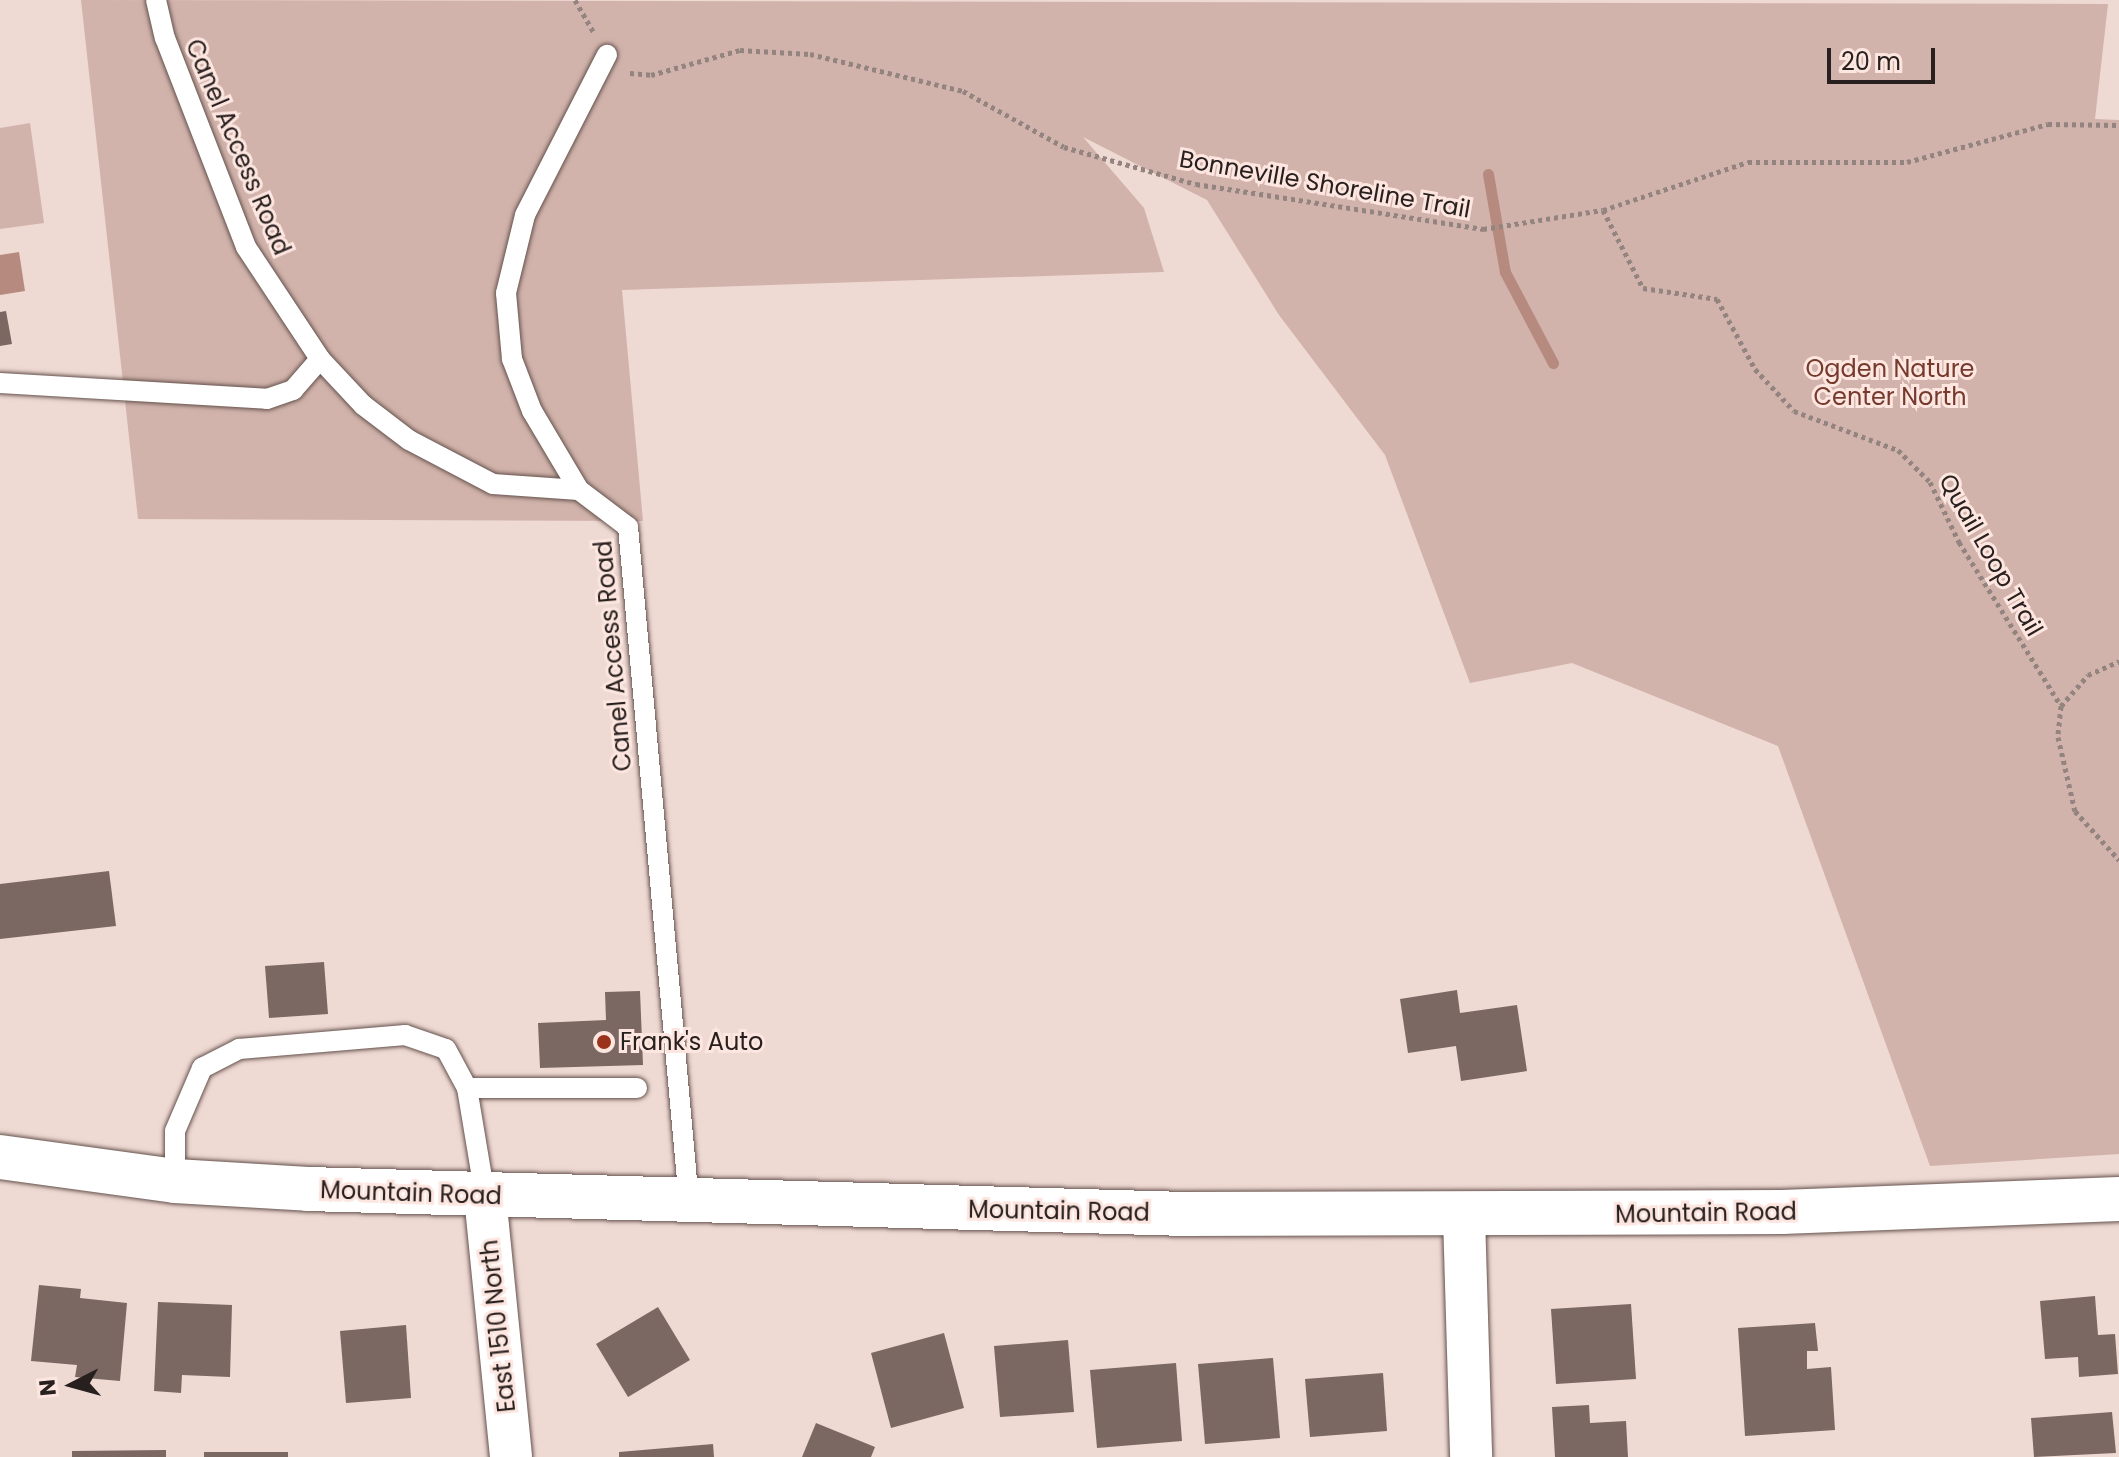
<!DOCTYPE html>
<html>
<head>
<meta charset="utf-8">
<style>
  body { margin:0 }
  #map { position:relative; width:2119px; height:1457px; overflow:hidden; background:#efd9d3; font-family:Poppins,sans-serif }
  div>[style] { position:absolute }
  .green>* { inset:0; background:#d1b3ab }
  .water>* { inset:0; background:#b68a7f }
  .stream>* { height:11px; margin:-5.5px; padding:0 5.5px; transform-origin:5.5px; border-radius:5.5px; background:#b68a7f }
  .building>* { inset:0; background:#7b6863 }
  .path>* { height:5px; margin-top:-2.5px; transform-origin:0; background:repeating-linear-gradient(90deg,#938480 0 4px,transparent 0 8px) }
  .roads { filter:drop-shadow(0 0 2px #65524d) drop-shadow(0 0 2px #65524d) }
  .lane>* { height:20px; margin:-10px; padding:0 10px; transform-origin:10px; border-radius:10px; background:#fff }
  .street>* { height:42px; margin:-21px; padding:0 21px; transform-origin:21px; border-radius:21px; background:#fff }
  .secondary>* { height:44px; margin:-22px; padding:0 22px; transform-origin:22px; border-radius:22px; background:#fff }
  .dots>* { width:22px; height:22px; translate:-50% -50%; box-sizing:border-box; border:4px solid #fde6e0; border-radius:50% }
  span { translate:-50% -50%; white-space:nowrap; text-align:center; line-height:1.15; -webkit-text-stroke:6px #fde6e0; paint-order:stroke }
  .street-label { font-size:24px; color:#28201e }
  .park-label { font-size:24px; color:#763a2d }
  .poi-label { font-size:24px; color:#28201e }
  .left { translate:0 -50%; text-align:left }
  .north { position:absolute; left:32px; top:1345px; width:80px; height:80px; -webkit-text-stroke:6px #fde6e0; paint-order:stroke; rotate:264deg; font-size:22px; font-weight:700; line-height:32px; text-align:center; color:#28201e }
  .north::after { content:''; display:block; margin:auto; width:28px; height:36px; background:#28201e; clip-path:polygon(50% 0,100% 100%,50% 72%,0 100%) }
  .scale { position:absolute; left:1827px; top:48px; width:108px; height:36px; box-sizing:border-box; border:4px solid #28201e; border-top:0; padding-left:10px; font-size:24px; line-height:28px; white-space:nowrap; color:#28201e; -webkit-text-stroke:6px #fde6e0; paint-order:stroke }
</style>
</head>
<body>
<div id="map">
  <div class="green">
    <div style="clip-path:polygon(81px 0,2108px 4px,2095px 119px,2119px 120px,2119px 1154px,1930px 1166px,1778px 746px,1572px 663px,1470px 683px,1385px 455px,1279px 315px,1207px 200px,1083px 137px,1144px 208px,1164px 272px,622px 290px,643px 521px,138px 519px)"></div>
    <div style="clip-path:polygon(30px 123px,44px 223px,0 229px,0 128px)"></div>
  </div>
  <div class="water">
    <div style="clip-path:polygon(19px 252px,25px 291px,0 295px,0 255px)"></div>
  </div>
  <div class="stream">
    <div style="left:1488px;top:174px;width:99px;rotate:80.2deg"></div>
    <div style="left:1505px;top:272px;width:103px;rotate:62.2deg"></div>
  </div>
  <div class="building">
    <div style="clip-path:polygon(6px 311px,12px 344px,0 346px,0 312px)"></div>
    <div style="clip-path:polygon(109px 871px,116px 926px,0 939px,0 884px)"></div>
    <div style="clip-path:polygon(324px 962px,328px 1014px,269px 1018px,265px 966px)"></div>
    <div style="clip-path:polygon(1457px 990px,1460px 1013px,1517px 1005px,1527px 1071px,1461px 1081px,1456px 1046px,1408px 1053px,1400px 999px)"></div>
    <div style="clip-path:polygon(640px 991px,643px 1065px,540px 1068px,538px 1023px,606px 1020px,605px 992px)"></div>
    <div style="clip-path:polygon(39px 1285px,81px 1289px,80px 1298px,127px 1303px,120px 1381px,75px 1377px,77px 1365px,31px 1361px)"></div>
    <div style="clip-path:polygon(2095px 1296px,2098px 1335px,2115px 1334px,2118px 1374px,2079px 1377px,2078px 1357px,2045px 1359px,2040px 1301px)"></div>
    <div style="clip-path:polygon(158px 1302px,232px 1305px,230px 1377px,182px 1375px,181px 1393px,154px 1391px)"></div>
    <div style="clip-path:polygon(1631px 1304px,1636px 1379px,1556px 1384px,1551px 1309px)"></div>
    <div style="clip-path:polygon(658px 1307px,690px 1360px,628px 1397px,596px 1344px)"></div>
    <div style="clip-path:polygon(1815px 1323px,1818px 1351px,1807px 1351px,1807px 1369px,1831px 1367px,1835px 1430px,1745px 1436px,1738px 1328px)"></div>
    <div style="clip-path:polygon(406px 1325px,411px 1398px,346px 1403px,340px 1331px)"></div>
    <div style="clip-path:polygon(944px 1333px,964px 1408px,891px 1428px,871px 1353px)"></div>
    <div style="clip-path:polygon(1068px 1340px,1074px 1412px,1000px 1417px,994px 1346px)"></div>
    <div style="clip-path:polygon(1273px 1358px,1280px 1438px,1205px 1444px,1198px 1364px)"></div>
    <div style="clip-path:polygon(1176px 1363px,1182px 1441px,1097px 1448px,1090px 1370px)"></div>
    <div style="clip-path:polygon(1383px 1373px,1387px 1431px,1310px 1437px,1305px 1379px)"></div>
    <div style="clip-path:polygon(1589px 1405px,1590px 1423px,1626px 1421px,1628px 1457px,1555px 1457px,1552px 1407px)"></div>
    <div style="clip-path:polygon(2112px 1412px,2116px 1453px,2034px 1457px,2031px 1418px)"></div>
    <div style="clip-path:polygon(816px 1423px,875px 1447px,871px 1457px,802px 1457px)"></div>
    <div style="clip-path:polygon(713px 1444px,714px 1457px,619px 1457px,619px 1452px)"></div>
    <div style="clip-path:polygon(166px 1450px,166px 1457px,72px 1457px,72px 1451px)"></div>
    <div style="clip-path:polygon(204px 1452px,288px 1452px,288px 1457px,204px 1457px)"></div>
  </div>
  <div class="path">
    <div style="left:575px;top:0;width:39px;rotate:60deg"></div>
    <div style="left:630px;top:73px;width:21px;rotate:5deg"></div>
    <div style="left:651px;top:75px;width:92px;rotate:-15.7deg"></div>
    <div style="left:740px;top:50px;width:70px;rotate:3.3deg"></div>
    <div style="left:810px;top:54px;width:157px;rotate:13.6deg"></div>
    <div style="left:963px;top:91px;width:115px;rotate:29deg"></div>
    <div style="left:1064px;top:147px;width:137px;rotate:15.7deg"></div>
    <div style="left:1196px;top:184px;width:291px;rotate:8.9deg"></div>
    <div style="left:1483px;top:229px;width:121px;rotate:-9deg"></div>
    <div style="left:1603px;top:210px;width:153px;rotate:-18.3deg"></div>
    <div style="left:1748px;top:162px;width:159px"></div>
    <div style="left:1907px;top:162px;width:146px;rotate:-15.1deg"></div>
    <div style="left:2048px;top:124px;width:71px;rotate:0.8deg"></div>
    <div style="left:1603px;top:210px;width:88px;rotate:62.9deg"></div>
    <div style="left:1643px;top:288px;width:75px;rotate:8.5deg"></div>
    <div style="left:1717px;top:299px;width:80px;rotate:61.5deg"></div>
    <div style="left:1755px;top:369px;width:57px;rotate:47.1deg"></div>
    <div style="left:1794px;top:411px;width:111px;rotate:20.6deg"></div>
    <div style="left:1898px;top:450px;width:45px;rotate:45deg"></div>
    <div style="left:1930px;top:482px;width:67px;rotate:64.2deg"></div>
    <div style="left:1959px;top:542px;width:193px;rotate:58.1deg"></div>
    <div style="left:2061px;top:706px;width:31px;rotate:96deg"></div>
    <div style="left:2058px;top:737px;width:76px;rotate:77.1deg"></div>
    <div style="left:2075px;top:811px;width:66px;rotate:48.1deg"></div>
    <div style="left:2061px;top:706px;width:41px;rotate:-48.9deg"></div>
    <div style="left:2088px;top:675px;width:34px;rotate:-24deg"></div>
  </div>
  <div class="roads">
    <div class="lane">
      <div style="left:156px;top:0;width:39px;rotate:77deg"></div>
      <div style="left:165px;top:38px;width:224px;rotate:68.8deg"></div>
      <div style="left:246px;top:247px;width:134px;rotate:56.5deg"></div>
      <div style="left:320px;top:359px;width:63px;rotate:46.9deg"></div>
      <div style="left:363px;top:405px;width:58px;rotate:37.3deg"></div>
      <div style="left:409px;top:440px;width:95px;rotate:27.6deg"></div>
      <div style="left:493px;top:484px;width:86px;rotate:4deg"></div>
      <div style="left:579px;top:490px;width:61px;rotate:37.1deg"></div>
      <div style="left:628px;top:527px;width:679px;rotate:84.84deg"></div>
      <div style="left:0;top:383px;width:267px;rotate:3.4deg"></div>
      <div style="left:267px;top:399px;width:28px;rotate:-19deg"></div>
      <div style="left:293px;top:390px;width:41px;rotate:-48.9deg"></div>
      <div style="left:579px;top:490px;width:92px;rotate:-120.7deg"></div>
      <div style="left:532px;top:411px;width:56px;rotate:-111deg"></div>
      <div style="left:512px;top:359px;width:66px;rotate:-95.2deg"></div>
      <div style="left:506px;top:293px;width:80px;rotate:-76.3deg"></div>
      <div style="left:525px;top:215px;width:180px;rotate:-62.9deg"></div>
      <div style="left:467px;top:1088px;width:170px"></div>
      <div style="left:175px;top:1181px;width:50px;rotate:-90deg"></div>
      <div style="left:175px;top:1131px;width:69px;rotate:-66.8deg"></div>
      <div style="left:202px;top:1068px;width:42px;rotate:-27.2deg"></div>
      <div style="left:239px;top:1049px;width:167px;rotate:-4.8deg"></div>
      <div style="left:405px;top:1035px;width:43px;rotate:18.9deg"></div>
      <div style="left:446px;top:1049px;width:44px;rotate:61.7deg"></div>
      <div style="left:467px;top:1088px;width:109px;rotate:80.5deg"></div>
    </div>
    <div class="street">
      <div style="left:485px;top:1196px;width:262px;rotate:84.3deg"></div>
      <div style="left:1464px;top:1216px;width:241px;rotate:88.3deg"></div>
    </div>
    <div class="secondary">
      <div style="left:0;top:1157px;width:177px;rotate:7.8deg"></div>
      <div style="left:175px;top:1181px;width:133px;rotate:3.4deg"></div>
      <div style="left:308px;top:1189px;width:876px;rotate:1.63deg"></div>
      <div style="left:1184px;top:1214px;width:598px;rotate:-0.19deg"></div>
      <div style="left:1782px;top:1212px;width:337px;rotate:-2.2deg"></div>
    </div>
  </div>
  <div class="dots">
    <div style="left:604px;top:1042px;background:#9b321b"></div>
  </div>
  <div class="street-label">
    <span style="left:238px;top:147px;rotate:67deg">Canel Access Road</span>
    <span style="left:1325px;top:184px;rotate:10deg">Bonneville Shoreline Trail</span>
    <span style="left:1991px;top:555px;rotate:60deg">Quail Loop Trail</span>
    <span style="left:613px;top:656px;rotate:-95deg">Canel Access Road</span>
    <span style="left:411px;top:1193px;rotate:2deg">Mountain Road</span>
    <span style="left:1059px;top:1211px;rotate:1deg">Mountain Road</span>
    <span style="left:1706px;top:1213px;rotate:-1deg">Mountain Road</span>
    <span style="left:498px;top:1326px;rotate:-96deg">East 1510 North</span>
  </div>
  <div class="park-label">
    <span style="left:1890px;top:383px">Ogden Nature<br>Center North</span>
  </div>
  <div class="poi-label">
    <span class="left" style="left:620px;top:1042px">Frank's Auto</span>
  </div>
  <div class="north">N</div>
  <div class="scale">20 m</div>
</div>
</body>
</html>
